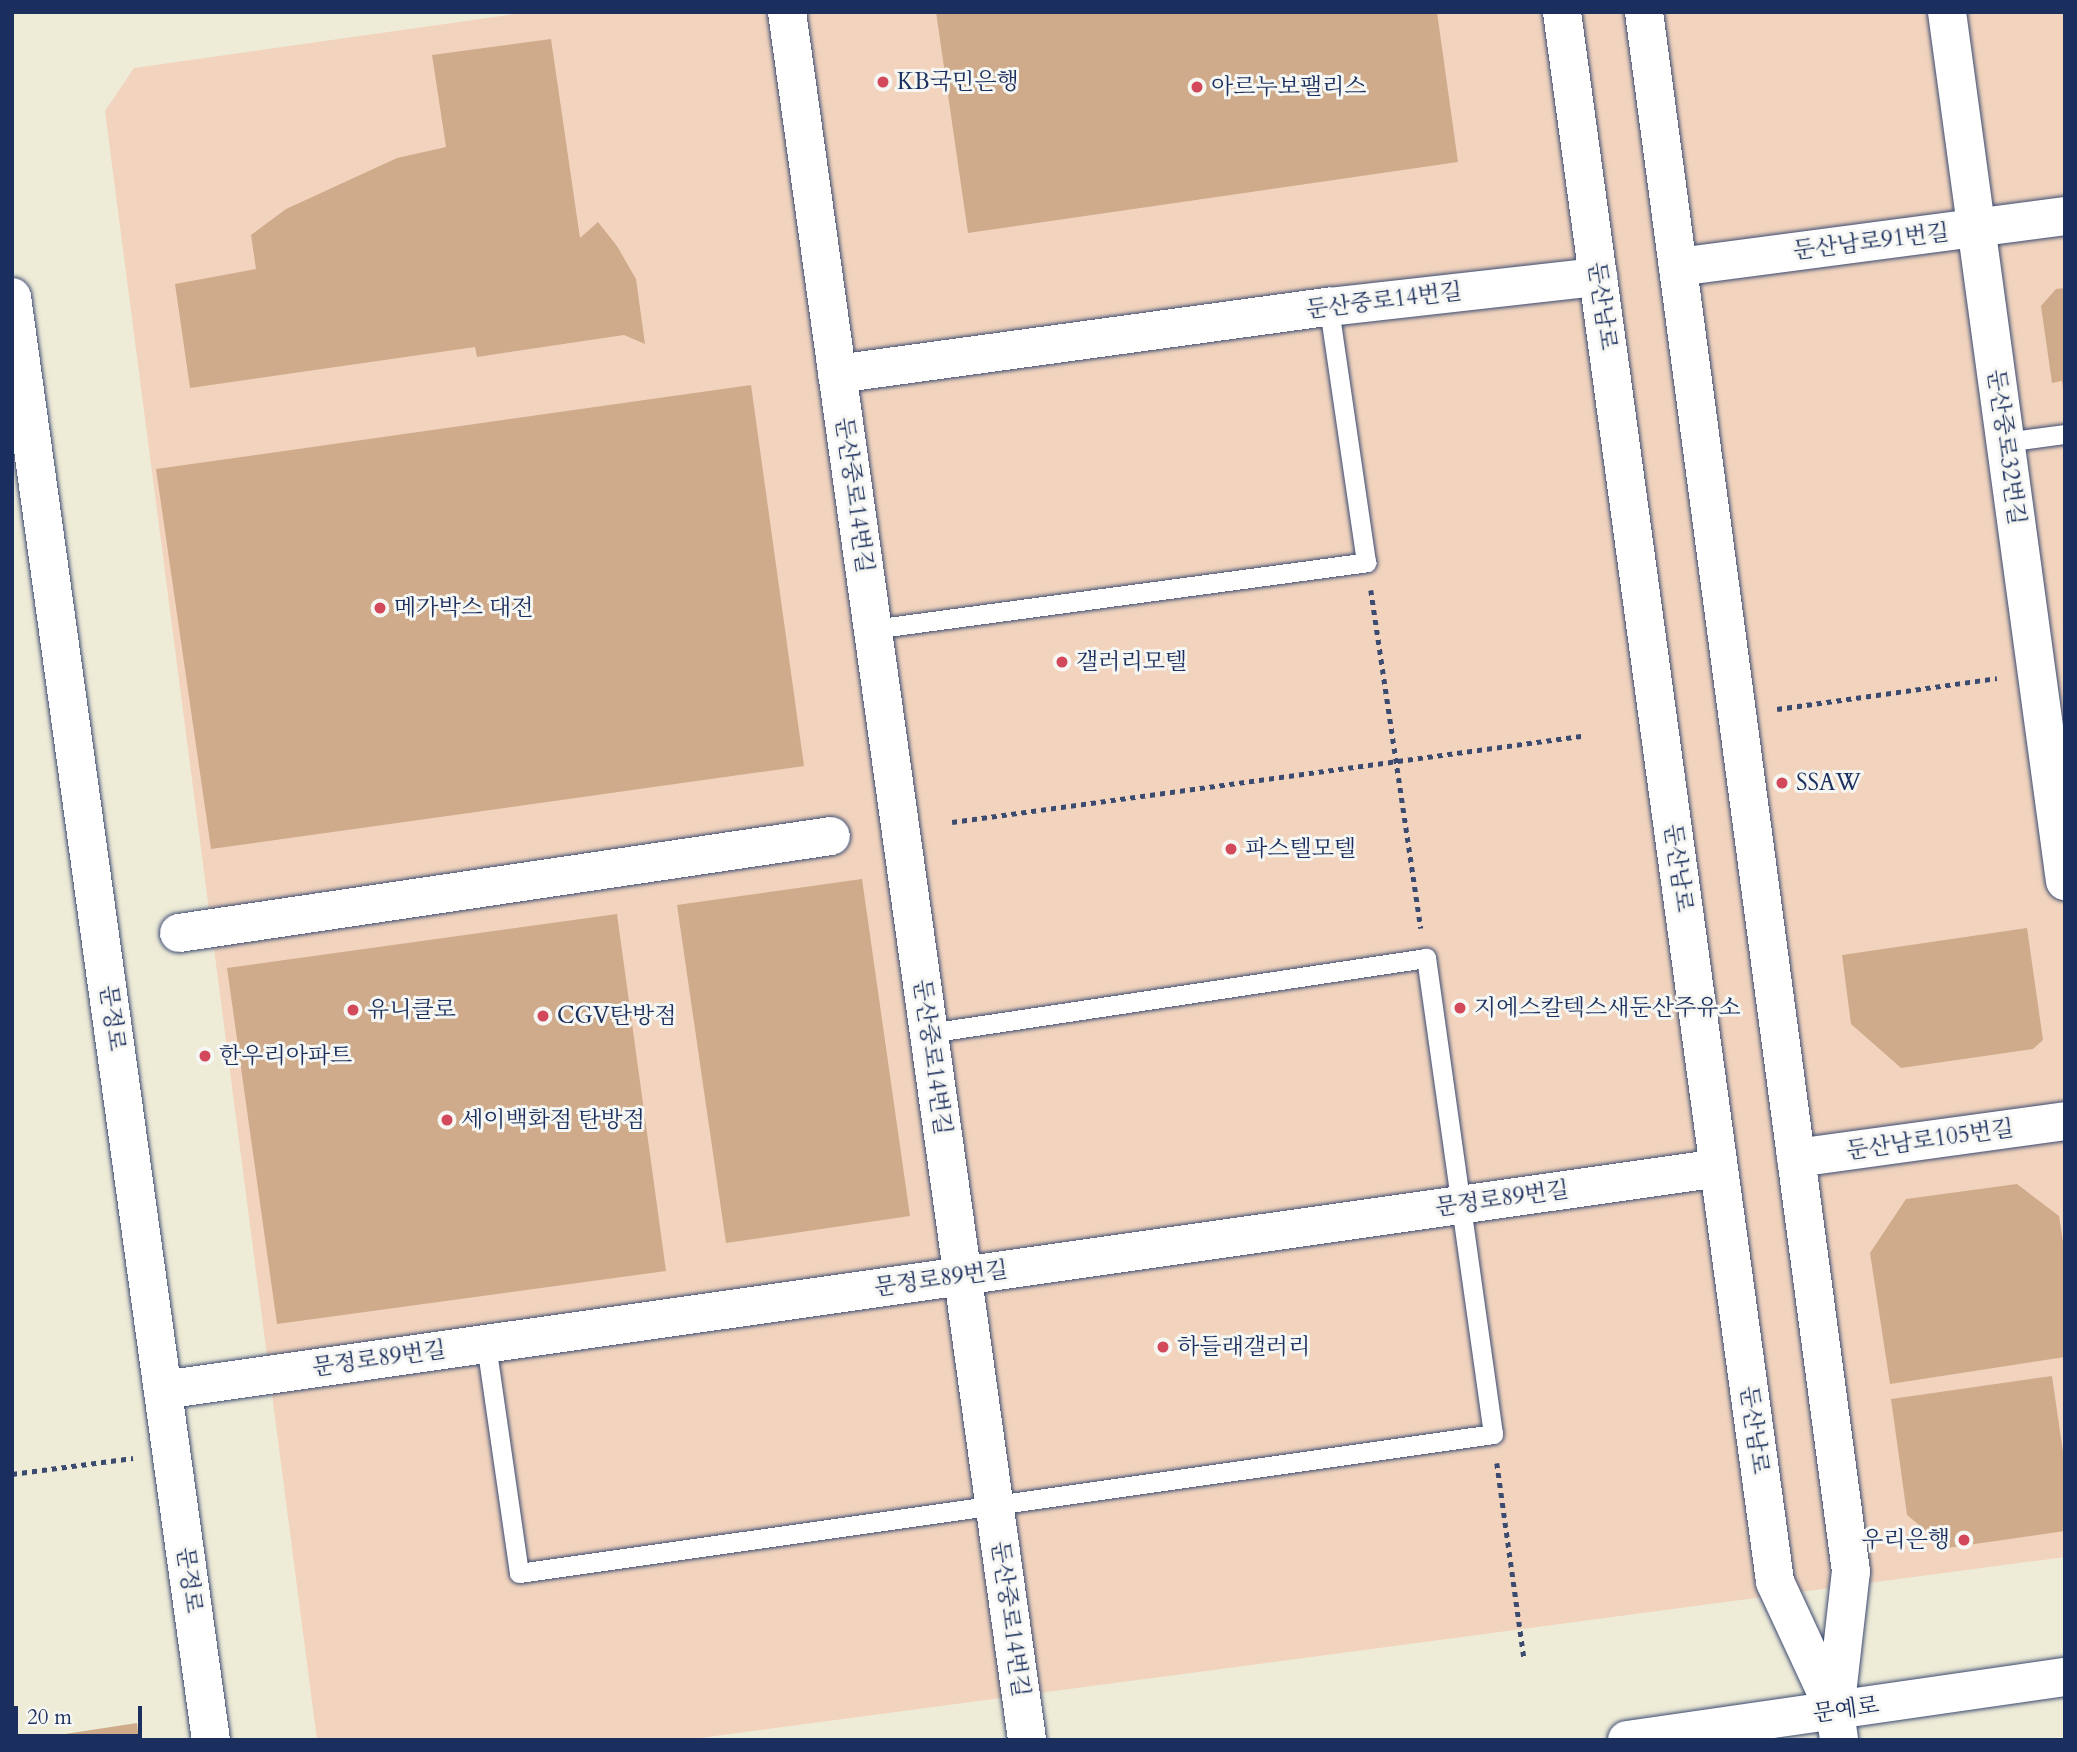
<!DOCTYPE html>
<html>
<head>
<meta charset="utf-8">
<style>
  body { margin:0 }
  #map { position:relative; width:2077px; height:1752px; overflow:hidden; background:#eeebd7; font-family:Cardo,"Noto Serif KR",serif }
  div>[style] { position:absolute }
  .built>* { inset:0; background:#f2d4be }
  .building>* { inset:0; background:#cfab8b }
  .path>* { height:4.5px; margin-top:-2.25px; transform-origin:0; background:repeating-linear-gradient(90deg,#3b4b70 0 5px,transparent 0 10px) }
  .roads { filter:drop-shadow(0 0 2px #3b4b70) drop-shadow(0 0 2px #3b4b70) }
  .lane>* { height:19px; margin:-9.5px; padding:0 9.5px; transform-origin:9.5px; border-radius:9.5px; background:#fff }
  .street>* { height:38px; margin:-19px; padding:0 19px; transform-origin:19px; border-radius:19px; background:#fff }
  .secondary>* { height:38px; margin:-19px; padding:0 19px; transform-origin:19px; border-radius:19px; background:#fff }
  .dots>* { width:19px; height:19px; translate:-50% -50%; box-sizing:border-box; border:4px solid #f6f6f2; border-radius:50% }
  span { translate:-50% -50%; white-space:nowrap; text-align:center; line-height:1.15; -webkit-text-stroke:6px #f6f6f2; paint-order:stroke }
  .poi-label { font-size:23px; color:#1b2f5e }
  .left { translate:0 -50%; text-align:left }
  .right { translate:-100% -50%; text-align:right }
  .street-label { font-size:23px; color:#1b2f5e }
  .frame { position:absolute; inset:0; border:14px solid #1b2f5e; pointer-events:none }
  .scale { position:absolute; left:14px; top:1706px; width:128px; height:32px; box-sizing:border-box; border:4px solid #1b2f5e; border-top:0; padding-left:9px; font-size:21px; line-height:24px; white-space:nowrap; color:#1b2f5e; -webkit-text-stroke:5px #f6f6f2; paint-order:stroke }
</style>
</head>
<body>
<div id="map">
  <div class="built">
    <div style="clip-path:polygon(529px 12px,2065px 12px,2065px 1557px,685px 1740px,317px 1740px,105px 111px,134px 68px)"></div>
  </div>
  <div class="building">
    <div style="clip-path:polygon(936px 12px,1437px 12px,1458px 162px,968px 233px)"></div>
    <div style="clip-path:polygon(551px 39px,580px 238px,598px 222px,617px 246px,636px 279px,645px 344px,624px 335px,477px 357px,475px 347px,190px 388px,175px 284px,256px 269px,251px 235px,286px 209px,397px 158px,446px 147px,432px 55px)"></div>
    <div style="clip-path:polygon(2065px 288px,2065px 389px,2063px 390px,2062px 381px,2052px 383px,2041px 306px,2056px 289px)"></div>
    <div style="clip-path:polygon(751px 385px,804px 766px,211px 849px,156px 469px)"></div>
    <div style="clip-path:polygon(862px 879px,910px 1216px,726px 1243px,677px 905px)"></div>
    <div style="clip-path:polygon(617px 914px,666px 1271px,277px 1324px,227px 968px)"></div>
    <div style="clip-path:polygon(2027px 928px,2043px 1040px,2033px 1049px,1901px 1068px,1851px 1024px,1842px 955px)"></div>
    <div style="clip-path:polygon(2017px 1184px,2059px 1216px,2065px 1254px,2065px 1357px,1890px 1384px,1870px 1253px,1906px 1199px)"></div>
    <div style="clip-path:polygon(2052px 1376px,2065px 1466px,2065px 1531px,1947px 1548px,1907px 1515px,1891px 1399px)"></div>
    <div style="clip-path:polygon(137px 1723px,139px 1740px,39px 1740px,39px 1738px)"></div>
  </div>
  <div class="path">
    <div style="left:1371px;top:590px;width:342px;rotate:81.6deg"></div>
    <div style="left:1777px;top:709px;width:222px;rotate:-8deg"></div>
    <div style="left:952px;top:822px;width:635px;rotate:-7.79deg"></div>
    <div style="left:1497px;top:1463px;width:196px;rotate:82.1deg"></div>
    <div style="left:12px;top:1474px;width:122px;rotate:-7.5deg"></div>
  </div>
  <div class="roads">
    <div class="lane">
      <div style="left:2005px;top:442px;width:61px;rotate:-7.6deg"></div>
      <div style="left:873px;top:629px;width:498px;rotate:-7.7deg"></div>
      <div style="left:1366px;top:562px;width:258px;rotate:-98.3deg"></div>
      <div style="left:486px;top:1344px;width:231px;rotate:81.8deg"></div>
      <div style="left:519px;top:1573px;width:984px;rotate:-8.12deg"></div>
      <div style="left:1493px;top:1434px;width:481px;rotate:-98deg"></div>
      <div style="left:1426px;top:958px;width:503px;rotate:171.42deg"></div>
    </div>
    <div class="street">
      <div style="left:787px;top:12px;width:1745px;rotate:82.09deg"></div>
      <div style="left:1947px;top:12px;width:877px;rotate:82.27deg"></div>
      <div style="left:1678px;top:267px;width:390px;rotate:-7.5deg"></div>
      <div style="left:837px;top:374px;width:497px;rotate:-7.8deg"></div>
      <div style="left:1329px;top:307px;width:271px;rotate:-6.4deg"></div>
      <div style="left:179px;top:933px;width:659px;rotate:-8.46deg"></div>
      <div style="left:1796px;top:1158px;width:272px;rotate:-7.8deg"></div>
      <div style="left:163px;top:1390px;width:1571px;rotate:-8.12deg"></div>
    </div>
    <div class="secondary">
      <div style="left:1562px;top:12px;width:1584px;rotate:82.27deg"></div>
      <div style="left:1775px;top:1582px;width:142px;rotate:65.1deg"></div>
      <div style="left:1644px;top:12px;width:1573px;rotate:82.44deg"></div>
      <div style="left:1851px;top:1571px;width:141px;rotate:96.5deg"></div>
      <div style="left:1835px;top:1711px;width:29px;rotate:82deg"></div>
      <div style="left:12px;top:297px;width:1457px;rotate:82.15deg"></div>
      <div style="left:1627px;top:1740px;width:443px;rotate:-8.2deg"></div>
    </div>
  </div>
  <div class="dots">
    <div style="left:883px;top:82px;background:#d1495b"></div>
    <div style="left:1197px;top:87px;background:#d1495b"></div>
    <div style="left:380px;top:608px;background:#d1495b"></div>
    <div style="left:1062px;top:662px;background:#d1495b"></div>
    <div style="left:1782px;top:783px;background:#d1495b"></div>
    <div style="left:1231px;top:849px;background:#d1495b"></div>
    <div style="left:1460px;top:1008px;background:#d1495b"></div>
    <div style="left:353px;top:1010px;background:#d1495b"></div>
    <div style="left:543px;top:1016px;background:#d1495b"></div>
    <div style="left:205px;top:1056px;background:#d1495b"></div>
    <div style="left:447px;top:1120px;background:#d1495b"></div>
    <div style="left:1163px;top:1347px;background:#d1495b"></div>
    <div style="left:1964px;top:1540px;background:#d1495b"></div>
  </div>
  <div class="poi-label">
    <span class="left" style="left:897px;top:82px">KB국민은행</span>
    <span class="left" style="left:1211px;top:87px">아르누보팰리스</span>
    <span class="left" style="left:394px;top:608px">메가박스 대전</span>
    <span class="left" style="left:1076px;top:662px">갤러리모텔</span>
    <span class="left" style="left:1796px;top:783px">SSAW</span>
    <span class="left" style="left:1245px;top:849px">파스텔모텔</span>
    <span class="left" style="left:1474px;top:1008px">지에스칼텍스새둔산주유소</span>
    <span class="left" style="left:367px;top:1010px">유니클로</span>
    <span class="left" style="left:557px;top:1016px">CGV탄방점</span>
    <span class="left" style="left:219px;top:1056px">한우리아파트</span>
    <span class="left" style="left:461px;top:1120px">세이백화점 탄방점</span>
    <span class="left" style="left:1177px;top:1347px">하들래갤러리</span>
    <span class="right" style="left:1950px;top:1540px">우리은행</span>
  </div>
  <div class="street-label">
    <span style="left:1871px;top:242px;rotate:-7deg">둔산남로91번길</span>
    <span style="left:1384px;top:301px;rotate:-7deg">둔산중로14번길</span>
    <span style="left:1602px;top:306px;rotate:82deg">둔산남로</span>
    <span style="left:2006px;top:447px;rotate:82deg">둔산중로32번길</span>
    <span style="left:854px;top:495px;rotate:82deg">둔산중로14번길</span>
    <span style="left:1678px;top:868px;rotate:82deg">둔산남로</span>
    <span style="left:112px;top:1018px;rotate:82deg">문정로</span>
    <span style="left:932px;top:1057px;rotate:82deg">둔산중로14번길</span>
    <span style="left:1930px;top:1140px;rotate:-8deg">둔산남로105번길</span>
    <span style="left:1502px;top:1199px;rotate:-8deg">문정로89번길</span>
    <span style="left:941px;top:1279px;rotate:-8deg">문정로89번길</span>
    <span style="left:379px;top:1359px;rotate:-8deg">문정로89번길</span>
    <span style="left:1754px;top:1430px;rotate:82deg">둔산남로</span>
    <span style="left:189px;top:1580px;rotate:82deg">문정로</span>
    <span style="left:1010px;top:1619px;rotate:82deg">둔산중로14번길</span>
    <span style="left:1846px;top:1710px;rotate:-8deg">문예로</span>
  </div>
  <div class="frame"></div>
  <div class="scale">20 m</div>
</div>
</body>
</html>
